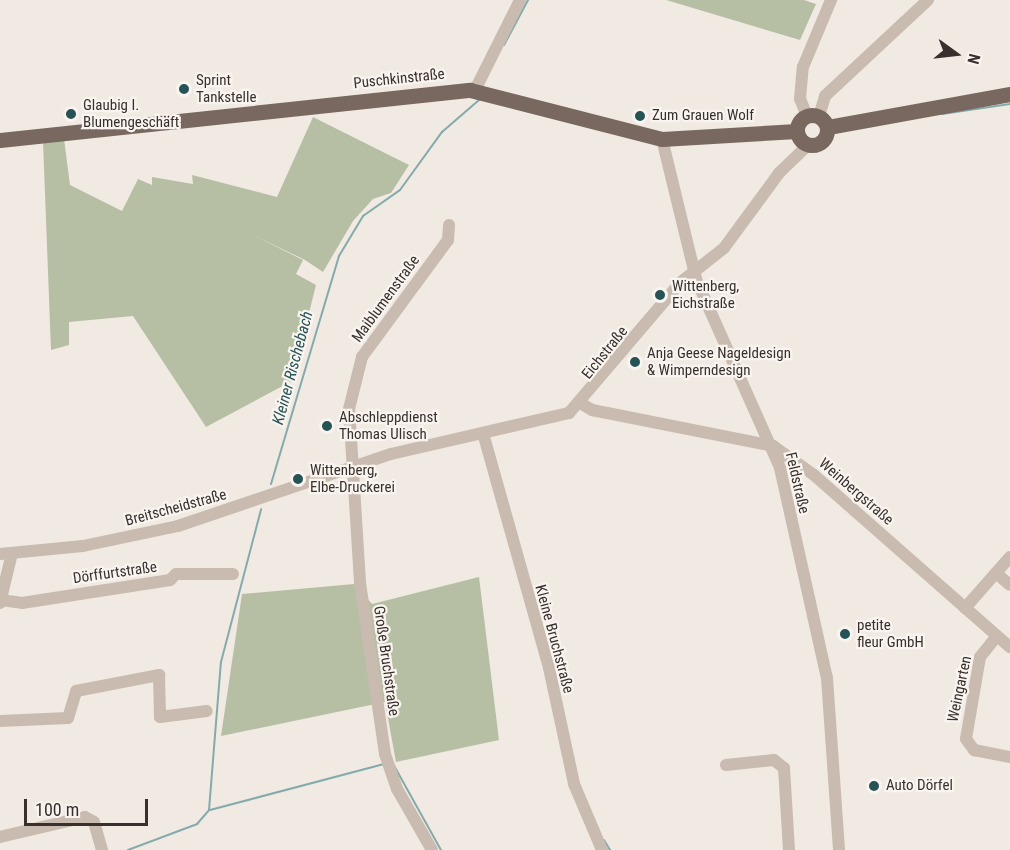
<!DOCTYPE html>
<html>
<head>
<meta charset="utf-8">
<style>
  body { margin:0 }
  #map { position:relative; width:1010px; height:850px; overflow:hidden; background:#f1eae3; font-family:"Roboto Condensed",sans-serif }
  div>[style] { position:absolute }
  .green>* { inset:0; background:#b6bfa4 }
  .stream>* { height:2px; margin:-1px; padding:0 1px; transform-origin:1px; border-radius:1px; background:#84aaab }
  .minor>* { height:12px; margin:-6px; padding:0 6px; transform-origin:6px; border-radius:6px; background:#c9bbaf }
  .major>* { height:15px; margin:-7.5px; padding:0 7.5px; transform-origin:7.5px; border-radius:7.5px; background:#78685f }
  .major>.ring { margin:-7.5px; padding:0; box-sizing:content-box; background:none; border:15px solid #78685f; border-radius:50% }
  .dots>* { width:16px; height:16px; translate:-50% -50%; box-sizing:border-box; border:3px solid #f9f4ef; border-radius:50% }
  span { translate:-50% -50%; white-space:nowrap; text-align:center; line-height:1.15; -webkit-text-stroke:4.5px #f9f4ef; paint-order:stroke }
  .street-label { font-size:15px; color:#38302c }
  .poi-label { font-size:15px; color:#38302c }
  .left { translate:0 -50%; text-align:left }
  .water-label { font-size:16px; color:#265356; font-style:italic }
  .north { position:absolute; left:926px; top:24px; width:60px; height:60px; -webkit-text-stroke:4px #f9f4ef; paint-order:stroke; rotate:105deg; font-size:16px; font-weight:700; line-height:24px; text-align:center; color:#38302c }
  .north::after { content:''; display:block; margin:auto; width:21px; height:27px; background:#38302c; clip-path:polygon(50% 0,100% 100%,50% 72%,0 100%) }
  .scale { position:absolute; left:24px; top:799px; width:124px; height:27px; box-sizing:border-box; border:3px solid #38302c; border-top:0; padding-left:8px; font-size:18px; line-height:21px; white-space:nowrap; color:#38302c; -webkit-text-stroke:4px #f9f4ef; paint-order:stroke }
</style>
</head>
<body>
<div id="map">
  <div class="green">
    <div style="clip-path:polygon(666px 0,804px 0,816px 4px,800px 40px)"></div>
    <div style="clip-path:polygon(313px 117px,409px 165px,391px 193px,373px 199px,353px 221px,323px 272px,305px 260px,253px 235px,303px 260px,296px 274px,316px 285px,292px 381px,206px 427px,133px 316px,69px 322px,69px 345px,51px 350px,43px 142px,64px 139px,70px 185px,122px 211px,138px 179px,152px 185px,152px 177px,193px 184px,192px 175px,277px 197px)"></div>
    <div style="clip-path:polygon(479px 577px,499px 740px,396px 762px,385px 702px,221px 736px,242px 594px,354px 584px,372px 604px)"></div>
  </div>
  <div class="stream">
    <div style="left:504px;top:45px;width:51px;rotate:-61.9deg"></div>
    <div style="left:942px;top:114px;width:69px;rotate:-8.4deg"></div>
    <div style="left:271px;top:484px;width:238px;rotate:-73.4deg"></div>
    <div style="left:339px;top:256px;width:47px;rotate:-59deg"></div>
    <div style="left:363px;top:216px;width:45px;rotate:-35.1deg"></div>
    <div style="left:400px;top:190px;width:72px;rotate:-54.1deg"></div>
    <div style="left:442px;top:132px;width:49px;rotate:-40.9deg"></div>
    <div style="left:392px;top:762px;width:101px;rotate:60.9deg"></div>
    <div style="left:210px;top:810px;width:180px;rotate:-14.8deg"></div>
    <div style="left:604px;top:840px;width:12px;rotate:59deg"></div>
    <div style="left:128px;top:850px;width:74px;rotate:-20.6deg"></div>
    <div style="left:197px;top:824px;width:18px;rotate:-49deg"></div>
    <div style="left:209px;top:810px;width:148px;rotate:-85.4deg"></div>
    <div style="left:221px;top:662px;width:158px;rotate:-75.3deg"></div>
  </div>
  <div class="minor">
    <div style="left:475px;top:90px;width:101px;rotate:-63.4deg"></div>
    <div style="left:807px;top:116px;width:18px;rotate:-112deg"></div>
    <div style="left:800px;top:99px;width:32px;rotate:-85deg"></div>
    <div style="left:803px;top:67px;width:73px;rotate:-67.3deg"></div>
    <div style="left:819px;top:116px;width:21px;rotate:-73deg"></div>
    <div style="left:825px;top:96px;width:141px;rotate:-43deg"></div>
    <div style="left:662px;top:139px;width:144px;rotate:76.3deg"></div>
    <div style="left:696px;top:279px;width:207px;rotate:66deg"></div>
    <div style="left:780px;top:468px;width:215px;rotate:77.4deg"></div>
    <div style="left:827px;top:678px;width:172px;rotate:86deg"></div>
    <div style="left:582px;top:404px;width:12px;rotate:31deg"></div>
    <div style="left:592px;top:410px;width:185px;rotate:11.2deg"></div>
    <div style="left:773px;top:446px;width:50px;rotate:35.3deg"></div>
    <div style="left:814px;top:475px;width:261px;rotate:41.3deg"></div>
    <div style="left:483px;top:433px;width:244px;rotate:74.3deg"></div>
    <div style="left:549px;top:668px;width:119px;rotate:77.8deg"></div>
    <div style="left:574px;top:784px;width:72px;rotate:67deg"></div>
    <div style="left:0;top:554px;width:83px;rotate:-5.5deg"></div>
    <div style="left:83px;top:546px;width:97px;rotate:-11.9deg"></div>
    <div style="left:178px;top:526px;width:225px;rotate:-18.7deg"></div>
    <div style="left:391px;top:454px;width:183px;rotate:-13deg"></div>
    <div style="left:569px;top:413px;width:172px;rotate:-49.5deg"></div>
    <div style="left:681px;top:282px;width:55px;rotate:-38.3deg"></div>
    <div style="left:724px;top:248px;width:93px;rotate:-53.7deg"></div>
    <div style="left:779px;top:173px;width:40px;rotate:-44deg"></div>
    <div style="left:996px;top:573px;width:18px;rotate:41deg"></div>
    <div style="left:1px;top:600px;width:21px;rotate:8deg"></div>
    <div style="left:22px;top:603px;width:150px;rotate:-8.8deg"></div>
    <div style="left:170px;top:580px;width:8px;rotate:-45deg"></div>
    <div style="left:176px;top:574px;width:57px"></div>
    <div style="left:0;top:603px;width:51px;rotate:-76.5deg"></div>
    <div style="left:965px;top:608px;width:68px;rotate:-48.6deg"></div>
    <div style="left:997px;top:636px;width:27px;rotate:129deg"></div>
    <div style="left:980px;top:657px;width:83px;rotate:99.7deg"></div>
    <div style="left:966px;top:739px;width:14px;rotate:54deg"></div>
    <div style="left:974px;top:750px;width:37px;rotate:11deg"></div>
    <div style="left:0;top:721px;width:68px;rotate:-2.5deg"></div>
    <div style="left:68px;top:718px;width:28px;rotate:-73deg"></div>
    <div style="left:76px;top:691px;width:85px;rotate:-10.9deg"></div>
    <div style="left:159px;top:675px;width:42px;rotate:88.6deg"></div>
    <div style="left:160px;top:717px;width:47px;rotate:-7.3deg"></div>
    <div style="left:726px;top:765px;width:48px;rotate:-5.9deg"></div>
    <div style="left:774px;top:760px;width:13px;rotate:39deg"></div>
    <div style="left:784px;top:768px;width:82px;rotate:86.5deg"></div>
    <div style="left:0;top:837px;width:87px;rotate:-13.2deg"></div>
    <div style="left:85px;top:817px;width:10px;rotate:29deg"></div>
    <div style="left:94px;top:822px;width:29px;rotate:74deg"></div>
    <div style="left:432px;top:850px;width:70px;rotate:-119.8deg"></div>
    <div style="left:397px;top:789px;width:37px;rotate:-109deg"></div>
    <div style="left:385px;top:754px;width:174px;rotate:-98.3deg"></div>
    <div style="left:360px;top:582px;width:173px;rotate:-93.6deg"></div>
    <div style="left:349px;top:409px;width:54px;rotate:-76deg"></div>
    <div style="left:362px;top:357px;width:145px;rotate:-53.7deg"></div>
    <div style="left:448px;top:240px;width:15px;rotate:-86deg"></div>
  </div>
  <div class="major">
    <div class="ring" style="left:797px;top:115px;width:15px;height:15px"></div>
    <div style="left:828px;top:127px;width:185px;rotate:-10.3deg"></div>
    <div style="left:0;top:140px;width:473px;rotate:-6.1deg"></div>
    <div style="left:470px;top:90px;width:198px;rotate:14.3deg"></div>
    <div style="left:662px;top:139px;width:135px;rotate:-3.4deg"></div>
  </div>
  <div class="dots">
    <div style="left:184px;top:89px;background:#265356"></div>
    <div style="left:71px;top:114px;background:#265356"></div>
    <div style="left:640px;top:116px;background:#265356"></div>
    <div style="left:660px;top:295px;background:#265356"></div>
    <div style="left:635px;top:362px;background:#265356"></div>
    <div style="left:327px;top:426px;background:#265356"></div>
    <div style="left:298px;top:479px;background:#265356"></div>
    <div style="left:845px;top:634px;background:#265356"></div>
    <div style="left:874px;top:786px;background:#265356"></div>
  </div>
  <div class="street-label">
    <span style="left:399px;top:79px;rotate:-6deg">Puschkinstraße</span>
    <span style="left:386px;top:299px;rotate:-54deg">Maiblumenstraße</span>
    <span style="left:605px;top:353px;rotate:-51deg">Eichstraße</span>
    <span style="left:797px;top:483px;rotate:77deg">Feldstraße</span>
    <span style="left:856px;top:492px;rotate:41deg">Weinbergstraße</span>
    <span style="left:176px;top:508px;rotate:-15deg">Breitscheidstraße</span>
    <span style="left:115px;top:573px;rotate:-8deg">Dörffurtstraße</span>
    <span style="left:554px;top:639px;rotate:75deg">Kleine Bruchstraße</span>
    <span style="left:386px;top:661px;rotate:82deg">Große Bruchstraße</span>
    <span style="left:960px;top:689px;rotate:-78deg">Weingarten</span>
  </div>
  <div class="poi-label">
    <span class="left" style="left:196px;top:89px">Sprint<br>Tankstelle</span>
    <span class="left" style="left:83px;top:114px">Glaubig I.<br>Blumengeschäft</span>
    <span class="left" style="left:652px;top:116px">Zum Grauen Wolf</span>
    <span class="left" style="left:672px;top:295px">Wittenberg,<br>Eichstraße</span>
    <span class="left" style="left:647px;top:362px">Anja Geese Nageldesign<br>&amp; Wimperndesign</span>
    <span class="left" style="left:339px;top:426px">Abschleppdienst<br>Thomas Ulisch</span>
    <span class="left" style="left:310px;top:479px">Wittenberg,<br>Elbe-Druckerei</span>
    <span class="left" style="left:857px;top:634px">petite<br>fleur GmbH</span>
    <span class="left" style="left:886px;top:786px">Auto Dörfel</span>
  </div>
  <div class="water-label">
    <span style="left:293px;top:368px;rotate:-75deg">Kleiner Rischebach</span>
  </div>
  <div class="north">N</div>
  <div class="scale">100 m</div>
</div>
</body>
</html>
